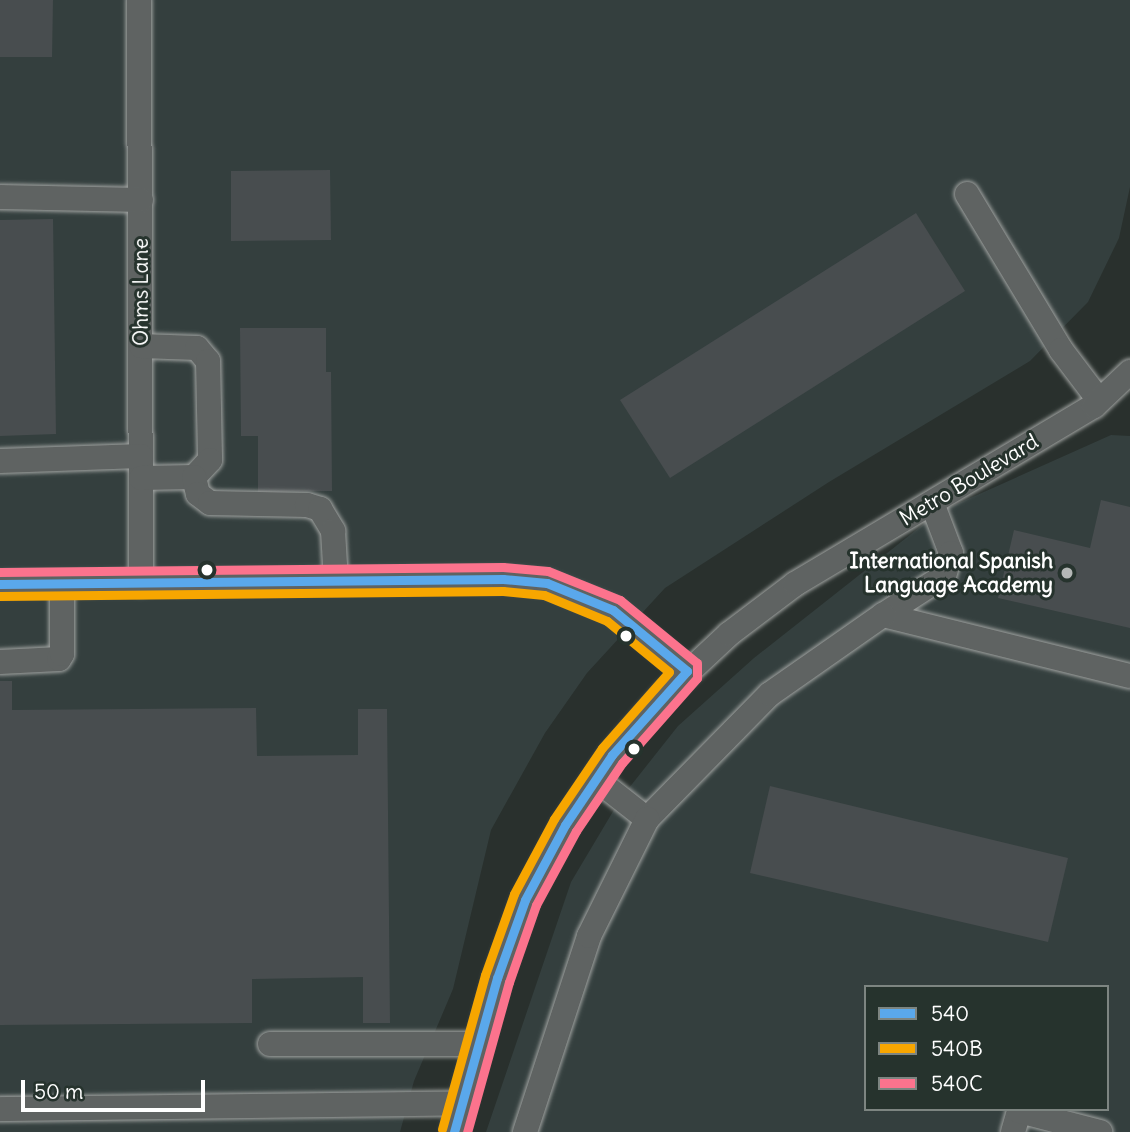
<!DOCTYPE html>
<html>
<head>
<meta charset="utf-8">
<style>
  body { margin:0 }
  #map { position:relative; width:1130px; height:1132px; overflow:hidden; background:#29302d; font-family:Delius,sans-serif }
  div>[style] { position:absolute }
  .built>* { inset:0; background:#343f3e }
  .building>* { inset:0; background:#484d4f }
  .roads { filter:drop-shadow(0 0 2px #9fa2a0) drop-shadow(0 0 2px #9fa2a0) }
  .minor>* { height:24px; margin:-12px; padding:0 12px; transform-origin:12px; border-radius:12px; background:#5f6362 }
  .bus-1>* { height:9px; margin:-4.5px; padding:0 4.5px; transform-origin:4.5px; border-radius:4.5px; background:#5aa8eb }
  .bus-2>* { height:9px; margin:-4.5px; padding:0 4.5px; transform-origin:4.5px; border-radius:4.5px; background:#f7a600 }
  .bus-3>* { height:9px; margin:-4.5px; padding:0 4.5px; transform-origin:4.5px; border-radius:4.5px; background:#fc738d }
  .dots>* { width:19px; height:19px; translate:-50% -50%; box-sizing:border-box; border:4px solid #26332d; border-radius:50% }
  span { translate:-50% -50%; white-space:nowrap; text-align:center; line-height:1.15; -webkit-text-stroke:6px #26332d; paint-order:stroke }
  .street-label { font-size:21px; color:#fff }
  .poi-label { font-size:21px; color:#fff; font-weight:700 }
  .right { translate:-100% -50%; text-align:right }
  .legend { position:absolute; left:864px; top:985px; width:245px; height:126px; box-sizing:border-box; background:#26332d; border:2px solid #7d8581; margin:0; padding:9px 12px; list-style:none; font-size:21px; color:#fff }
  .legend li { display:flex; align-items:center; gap:14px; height:35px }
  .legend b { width:35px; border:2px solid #7d8581 }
  .scale { position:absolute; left:21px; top:1080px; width:184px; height:32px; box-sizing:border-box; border:4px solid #fff; border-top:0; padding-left:9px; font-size:21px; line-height:24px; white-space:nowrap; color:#fff; -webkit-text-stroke:5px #26332d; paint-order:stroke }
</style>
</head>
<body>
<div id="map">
  <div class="built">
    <div style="clip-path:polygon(0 0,1130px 0,1130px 187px,1119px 238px,1088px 302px,1030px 361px,829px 482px,665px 588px,587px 673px,545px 733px,491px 830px,453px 989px,414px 1081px,400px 1132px,0 1132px)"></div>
    <div style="clip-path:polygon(evenodd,1111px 435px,1130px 436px,1130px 1132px,486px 1132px,571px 882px,621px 798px,678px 726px,754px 658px,939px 512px,1111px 435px,866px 987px,1107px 987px,1107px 1109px,866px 1109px,866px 987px)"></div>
  </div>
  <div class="building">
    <div style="clip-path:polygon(0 0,53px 0,52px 57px,0 57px)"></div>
    <div style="clip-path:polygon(330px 170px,331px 240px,231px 241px,231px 171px)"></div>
    <div style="clip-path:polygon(916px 213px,965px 291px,670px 478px,620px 400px)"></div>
    <div style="clip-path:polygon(53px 219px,56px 434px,0 436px,0 220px)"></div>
    <div style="clip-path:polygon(240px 328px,326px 328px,326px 372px,331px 372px,332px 491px,258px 492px,258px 436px,241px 436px)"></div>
    <div style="clip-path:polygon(1101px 500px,1130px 507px,1130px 628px,998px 598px,1014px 530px,1090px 548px)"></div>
    <div style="clip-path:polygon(0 681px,12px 681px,12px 710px,256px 708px,257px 756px,358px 755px,358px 709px,387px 709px,390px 1023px,363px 1023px,363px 977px,252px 979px,252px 1023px,0 1025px)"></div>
    <div style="clip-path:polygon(770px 786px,1068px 858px,1048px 942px,750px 873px)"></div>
  </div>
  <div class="roads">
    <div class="minor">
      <div style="left:139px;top:0;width:584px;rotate:89.8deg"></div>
      <div style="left:967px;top:194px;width:182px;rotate:58.9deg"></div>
      <div style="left:1061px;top:350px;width:63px;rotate:52.8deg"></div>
      <div style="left:0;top:197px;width:141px;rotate:1.2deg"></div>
      <div style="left:141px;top:346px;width:56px;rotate:2deg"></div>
      <div style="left:197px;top:348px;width:17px;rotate:50deg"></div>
      <div style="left:208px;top:361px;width:99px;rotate:88.8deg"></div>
      <div style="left:210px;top:460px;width:23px;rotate:133deg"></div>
      <div style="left:0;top:461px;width:141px;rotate:-2deg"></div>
      <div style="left:141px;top:478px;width:53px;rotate:-1.1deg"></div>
      <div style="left:194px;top:477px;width:17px;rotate:77deg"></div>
      <div style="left:198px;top:494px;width:15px;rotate:37deg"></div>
      <div style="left:210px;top:503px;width:97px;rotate:1.2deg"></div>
      <div style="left:307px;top:505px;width:14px;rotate:17deg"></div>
      <div style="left:320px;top:509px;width:26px;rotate:59deg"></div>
      <div style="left:333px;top:531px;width:50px;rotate:86.6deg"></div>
      <div style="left:932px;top:503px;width:53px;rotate:69.2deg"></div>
      <div style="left:951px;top:553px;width:24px;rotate:107deg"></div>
      <div style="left:944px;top:576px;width:72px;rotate:147.4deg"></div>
      <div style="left:883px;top:615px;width:254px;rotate:13.9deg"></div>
      <div style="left:0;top:584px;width:503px;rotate:-0.57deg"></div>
      <div style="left:503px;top:579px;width:44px;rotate:5.2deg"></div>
      <div style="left:547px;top:583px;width:71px;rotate:22.2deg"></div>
      <div style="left:613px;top:610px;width:96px;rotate:39.5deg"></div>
      <div style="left:0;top:662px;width:59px;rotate:-2.9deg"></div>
      <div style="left:59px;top:659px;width:6px;rotate:-59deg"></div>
      <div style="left:62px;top:654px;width:70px;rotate:-90deg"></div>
      <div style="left:596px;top:779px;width:65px;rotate:38.1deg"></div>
      <div style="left:647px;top:819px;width:175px;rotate:-45.5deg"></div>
      <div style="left:770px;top:694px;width:138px;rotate:-35deg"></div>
      <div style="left:270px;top:1044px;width:208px"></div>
      <div style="left:0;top:1109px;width:462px;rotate:-0.7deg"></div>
      <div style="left:454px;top:1132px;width:160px;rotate:-74.4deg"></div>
      <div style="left:497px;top:978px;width:83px;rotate:-70.3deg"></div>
      <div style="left:525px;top:900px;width:85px;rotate:-61.9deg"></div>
      <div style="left:565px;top:825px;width:84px;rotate:-56.1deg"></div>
      <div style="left:612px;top:755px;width:84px;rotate:-48.9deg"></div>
      <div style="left:667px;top:692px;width:85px;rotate:-43.1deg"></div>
      <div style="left:729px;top:634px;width:83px;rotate:-37.1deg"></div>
      <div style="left:795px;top:584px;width:348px;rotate:-30.8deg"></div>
      <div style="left:1094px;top:406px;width:50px;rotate:-43.4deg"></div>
      <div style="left:525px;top:1132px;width:206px;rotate:-71.9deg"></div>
      <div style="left:589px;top:936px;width:131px;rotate:-63.6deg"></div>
      <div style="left:1013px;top:1132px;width:22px;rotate:-74deg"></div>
      <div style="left:1019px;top:1111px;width:84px;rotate:14.5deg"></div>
    </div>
  </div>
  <div class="bus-1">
    <div style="left:0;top:584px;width:503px;rotate:-0.57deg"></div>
    <div style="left:503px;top:579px;width:44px;rotate:5.2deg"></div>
    <div style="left:547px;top:583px;width:71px;rotate:22.2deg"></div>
    <div style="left:613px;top:610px;width:96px;rotate:39.5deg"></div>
    <div style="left:687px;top:671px;width:113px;rotate:131.8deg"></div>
    <div style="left:612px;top:755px;width:84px;rotate:123.9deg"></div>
    <div style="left:565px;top:825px;width:85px;rotate:118.1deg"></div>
    <div style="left:525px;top:900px;width:83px;rotate:109.7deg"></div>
    <div style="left:497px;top:978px;width:160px;rotate:105.6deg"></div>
  </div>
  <div class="bus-2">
    <div style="left:0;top:596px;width:503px;rotate:-0.57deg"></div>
    <div style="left:503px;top:591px;width:41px;rotate:5.6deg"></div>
    <div style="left:544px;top:595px;width:68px;rotate:22.4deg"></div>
    <div style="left:607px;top:621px;width:80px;rotate:39.4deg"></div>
    <div style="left:669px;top:672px;width:101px;rotate:131.4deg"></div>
    <div style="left:602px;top:748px;width:86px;rotate:124.1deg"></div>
    <div style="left:554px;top:819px;width:85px;rotate:118.1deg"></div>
    <div style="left:514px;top:894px;width:86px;rotate:109.7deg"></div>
    <div style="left:485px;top:975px;width:160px;rotate:105.6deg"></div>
  </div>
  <div class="bus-3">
    <div style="left:0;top:572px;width:503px;rotate:-0.57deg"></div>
    <div style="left:503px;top:567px;width:45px;rotate:5.1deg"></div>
    <div style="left:548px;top:571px;width:78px;rotate:21.9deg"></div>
    <div style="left:620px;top:600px;width:99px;rotate:39.3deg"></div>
    <div style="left:697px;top:663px;width:15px;rotate:90deg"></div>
    <div style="left:697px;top:678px;width:113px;rotate:131.4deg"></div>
    <div style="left:622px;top:763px;width:82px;rotate:124.1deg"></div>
    <div style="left:576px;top:831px;width:84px;rotate:118.4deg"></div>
    <div style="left:536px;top:905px;width:82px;rotate:109.3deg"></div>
    <div style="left:509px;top:982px;width:156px;rotate:105.6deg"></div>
  </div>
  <div class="dots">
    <div style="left:207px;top:570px;background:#fff"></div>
    <div style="left:1067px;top:573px;background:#b4b7b6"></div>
    <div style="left:626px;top:636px;background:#fff"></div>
    <div style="left:634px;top:749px;background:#fff"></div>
  </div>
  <div class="street-label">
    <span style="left:141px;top:292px;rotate:-90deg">Ohms Lane</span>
    <span style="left:969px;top:480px;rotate:-31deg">Metro Boulevard</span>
  </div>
  <div class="poi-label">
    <span class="right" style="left:1053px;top:573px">International Spanish<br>Language Academy</span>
  </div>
  <ul class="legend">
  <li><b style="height:9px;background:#5aa8eb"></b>540</li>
  <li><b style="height:9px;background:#f7a600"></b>540B</li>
  <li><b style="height:9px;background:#fc738d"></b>540C</li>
  </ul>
  <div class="scale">50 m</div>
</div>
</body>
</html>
